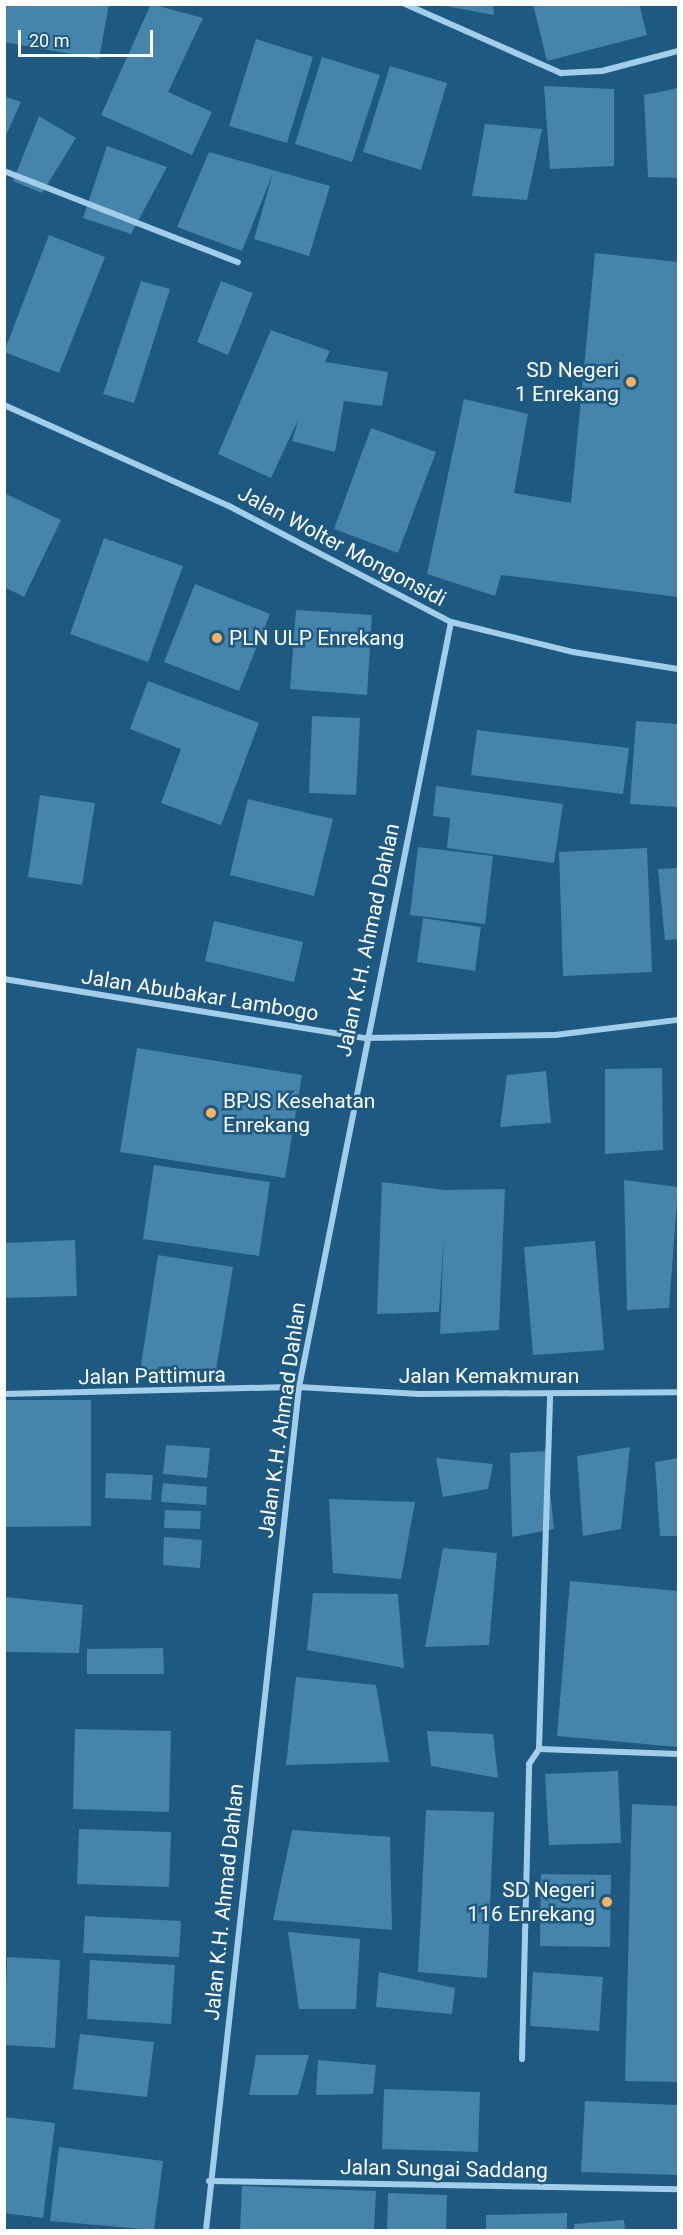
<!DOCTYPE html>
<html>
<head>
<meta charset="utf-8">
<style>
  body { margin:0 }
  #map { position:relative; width:683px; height:2235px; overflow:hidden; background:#1d5981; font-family:Roboto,sans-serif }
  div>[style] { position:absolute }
  .building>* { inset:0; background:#4584ab }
  .street>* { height:6px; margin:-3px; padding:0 3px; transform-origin:3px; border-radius:3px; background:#a2cee9 }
  .dots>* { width:16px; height:16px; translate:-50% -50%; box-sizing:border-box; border:3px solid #1d5981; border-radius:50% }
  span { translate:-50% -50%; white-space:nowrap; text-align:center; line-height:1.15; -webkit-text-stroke:5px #1d5981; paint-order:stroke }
  .poi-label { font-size:21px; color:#fff }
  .right { translate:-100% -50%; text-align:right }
  .left { translate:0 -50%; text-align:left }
  .street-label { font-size:21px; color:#fff }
  .frame { position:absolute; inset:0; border:6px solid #fff; pointer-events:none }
  .scale { position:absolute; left:18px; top:30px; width:135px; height:27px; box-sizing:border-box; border:3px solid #fff; border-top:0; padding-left:8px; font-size:18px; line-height:21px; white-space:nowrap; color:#fff; -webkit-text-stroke:4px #1d5981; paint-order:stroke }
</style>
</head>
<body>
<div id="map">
  <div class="building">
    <div style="clip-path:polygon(4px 4px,109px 4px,99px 59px,4px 42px)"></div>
    <div style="clip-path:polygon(151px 4px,203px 18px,168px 92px,212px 112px,192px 155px,101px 115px)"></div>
    <div style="clip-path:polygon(446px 4px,493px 4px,494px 15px,446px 6px)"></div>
    <div style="clip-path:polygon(533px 4px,639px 4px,647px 35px,547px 61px)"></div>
    <div style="clip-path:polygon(256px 39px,313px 57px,287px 143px,229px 126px)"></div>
    <div style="clip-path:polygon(322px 57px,380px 75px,352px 162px,295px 144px)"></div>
    <div style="clip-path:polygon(390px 66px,447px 83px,421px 170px,363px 152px)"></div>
    <div style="clip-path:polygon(544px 86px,614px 89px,614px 166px,550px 169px)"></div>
    <div style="clip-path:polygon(678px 88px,678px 178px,648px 177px,644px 95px)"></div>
    <div style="clip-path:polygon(4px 96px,21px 102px,4px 140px)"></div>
    <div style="clip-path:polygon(39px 116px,76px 138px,42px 193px,13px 181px)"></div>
    <div style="clip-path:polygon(485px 124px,542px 129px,527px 200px,472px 196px)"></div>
    <div style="clip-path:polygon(107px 146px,167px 167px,131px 234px,83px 218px)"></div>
    <div style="clip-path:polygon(209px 152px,330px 186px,309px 256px,254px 239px,273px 173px,242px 251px,177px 227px)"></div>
    <div style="clip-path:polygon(49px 235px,105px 257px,59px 373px,4px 352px)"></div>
    <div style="clip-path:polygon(595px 253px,678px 262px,678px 597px,501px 575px,495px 596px,427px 574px,464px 399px,528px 414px,514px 493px,571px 503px)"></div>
    <div style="clip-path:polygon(141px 281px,170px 289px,134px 403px,103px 394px)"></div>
    <div style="clip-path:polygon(221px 281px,253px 293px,228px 355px,197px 342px)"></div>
    <div style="clip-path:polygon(271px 330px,330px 351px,325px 362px,388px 372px,382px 406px,344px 401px,335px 452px,292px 441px,299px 418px,271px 478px,218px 454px)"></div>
    <div style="clip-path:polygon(371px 428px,436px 452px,398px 553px,334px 529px)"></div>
    <div style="clip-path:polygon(6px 494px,61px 520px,24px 597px,4px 587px)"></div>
    <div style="clip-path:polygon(104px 538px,183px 566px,148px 662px,70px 634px)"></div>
    <div style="clip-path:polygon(195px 584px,270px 614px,239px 691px,164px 662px)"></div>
    <div style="clip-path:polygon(296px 610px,372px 615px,367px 695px,290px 689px)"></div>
    <div style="clip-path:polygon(148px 681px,259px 723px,221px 825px,161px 803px,181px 749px,130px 729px)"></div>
    <div style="clip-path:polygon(312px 716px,360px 718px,356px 795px,309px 793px)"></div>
    <div style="clip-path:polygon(636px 721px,678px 724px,678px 807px,630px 804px)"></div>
    <div style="clip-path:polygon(477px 730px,629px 748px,623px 794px,471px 775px)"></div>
    <div style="clip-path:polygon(436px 786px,563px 804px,554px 863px,447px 848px,450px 818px,433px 816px)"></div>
    <div style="clip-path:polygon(40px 795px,95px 803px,82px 885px,28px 877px)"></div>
    <div style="clip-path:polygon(248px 799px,333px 819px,314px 896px,230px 875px)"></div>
    <div style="clip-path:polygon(418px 847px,493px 856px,485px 924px,410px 915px)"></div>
    <div style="clip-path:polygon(647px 848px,652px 972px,563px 976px,559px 852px)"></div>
    <div style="clip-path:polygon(678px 868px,678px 939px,665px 940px,658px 869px)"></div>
    <div style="clip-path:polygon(423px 918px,481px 927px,475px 971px,417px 962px)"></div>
    <div style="clip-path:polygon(214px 921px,303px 942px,294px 982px,205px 961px)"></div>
    <div style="clip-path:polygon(137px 1048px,302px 1075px,285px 1178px,120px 1152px)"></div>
    <div style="clip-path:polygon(662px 1068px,663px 1150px,605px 1154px,605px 1069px)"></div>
    <div style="clip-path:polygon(546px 1071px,551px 1123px,500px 1127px,507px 1075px)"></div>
    <div style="clip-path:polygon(154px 1165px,270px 1182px,259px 1256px,143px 1239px)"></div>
    <div style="clip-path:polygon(624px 1180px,678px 1187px,669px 1308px,627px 1310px)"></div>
    <div style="clip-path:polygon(382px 1182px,445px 1190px,505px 1189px,499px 1330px,440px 1334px,444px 1234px,439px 1312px,377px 1314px)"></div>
    <div style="clip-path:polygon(75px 1240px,77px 1296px,4px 1298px,4px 1243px)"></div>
    <div style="clip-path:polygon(595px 1241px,604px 1350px,533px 1355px,524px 1247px)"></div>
    <div style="clip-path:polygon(158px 1255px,233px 1267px,214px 1382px,140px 1371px)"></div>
    <div style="clip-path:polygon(4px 1400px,91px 1400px,91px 1526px,4px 1527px)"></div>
    <div style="clip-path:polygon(166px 1445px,210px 1448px,207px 1478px,163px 1474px)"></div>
    <div style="clip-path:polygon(630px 1447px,621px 1529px,583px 1536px,577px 1456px)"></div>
    <div style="clip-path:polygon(546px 1451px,554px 1529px,512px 1537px,510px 1453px)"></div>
    <div style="clip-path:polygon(436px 1458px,493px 1464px,488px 1489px,443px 1497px)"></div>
    <div style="clip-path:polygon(678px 1458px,678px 1536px,660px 1536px,655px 1462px)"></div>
    <div style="clip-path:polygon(106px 1473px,153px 1475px,151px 1500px,105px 1498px)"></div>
    <div style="clip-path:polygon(163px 1483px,207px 1487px,206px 1505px,161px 1502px)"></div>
    <div style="clip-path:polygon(329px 1499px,415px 1502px,401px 1579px,333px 1573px)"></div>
    <div style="clip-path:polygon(165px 1510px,201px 1511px,200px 1529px,164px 1528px)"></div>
    <div style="clip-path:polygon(164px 1537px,202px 1540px,200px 1568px,163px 1565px)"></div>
    <div style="clip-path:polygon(443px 1548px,497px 1553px,489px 1645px,425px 1647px)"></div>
    <div style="clip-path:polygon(570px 1581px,678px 1591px,678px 1747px,557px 1736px)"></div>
    <div style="clip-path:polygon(313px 1593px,398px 1594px,404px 1668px,307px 1650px)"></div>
    <div style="clip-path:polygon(4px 1597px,83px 1605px,79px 1653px,4px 1652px)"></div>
    <div style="clip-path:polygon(163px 1648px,164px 1674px,87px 1674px,87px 1649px)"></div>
    <div style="clip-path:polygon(296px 1677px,376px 1685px,389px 1762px,286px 1765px)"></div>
    <div style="clip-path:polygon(75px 1729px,171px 1731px,169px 1812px,73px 1809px)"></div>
    <div style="clip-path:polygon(427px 1731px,493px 1734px,498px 1778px,431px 1766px)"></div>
    <div style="clip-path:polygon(618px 1771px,621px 1843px,549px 1845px,545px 1774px)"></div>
    <div style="clip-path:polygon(632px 1804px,678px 1806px,678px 2082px,625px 2081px)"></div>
    <div style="clip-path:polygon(426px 1810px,494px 1812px,487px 1978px,418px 1972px)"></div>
    <div style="clip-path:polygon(79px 1829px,171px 1832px,169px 1887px,77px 1884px)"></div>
    <div style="clip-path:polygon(292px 1830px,390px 1837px,392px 1930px,273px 1920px)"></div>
    <div style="clip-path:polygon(541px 1874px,611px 1875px,610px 1947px,540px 1946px)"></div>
    <div style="clip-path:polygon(85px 1916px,181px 1921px,179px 1957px,83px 1953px)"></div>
    <div style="clip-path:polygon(288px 1932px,360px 1939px,356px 2009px,299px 2009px)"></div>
    <div style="clip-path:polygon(7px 1957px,60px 1960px,55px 2048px,4px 2045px)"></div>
    <div style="clip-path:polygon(90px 1960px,175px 1965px,171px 2024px,87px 2019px)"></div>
    <div style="clip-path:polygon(379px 1972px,455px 1988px,452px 2014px,376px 2007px)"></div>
    <div style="clip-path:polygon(533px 1972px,603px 1977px,599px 2031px,530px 2026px)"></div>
    <div style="clip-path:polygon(80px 2034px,154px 2042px,147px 2097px,73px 2089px)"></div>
    <div style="clip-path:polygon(256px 2055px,309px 2055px,298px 2095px,249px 2095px)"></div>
    <div style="clip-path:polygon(318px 2060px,376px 2065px,373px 2094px,316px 2095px)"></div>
    <div style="clip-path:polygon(384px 2089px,480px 2092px,478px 2152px,382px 2149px)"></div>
    <div style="clip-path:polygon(585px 2101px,678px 2105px,678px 2175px,581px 2172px)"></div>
    <div style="clip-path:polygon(4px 2117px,55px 2123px,43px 2218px,4px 2213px)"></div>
    <div style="clip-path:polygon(59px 2147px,163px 2161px,154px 2230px,50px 2221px)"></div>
    <div style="clip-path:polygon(242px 2186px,376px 2191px,374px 2230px,240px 2230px)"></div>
    <div style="clip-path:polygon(388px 2193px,447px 2195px,446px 2230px,387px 2230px)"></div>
    <div style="clip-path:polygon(567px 2213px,567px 2230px,486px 2230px,486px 2215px)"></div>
    <div style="clip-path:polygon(624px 2220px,625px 2230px,574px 2230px,574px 2224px)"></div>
  </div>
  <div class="street">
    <div style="left:405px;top:4px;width:171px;rotate:23.9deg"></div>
    <div style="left:561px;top:73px;width:41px;rotate:-2.8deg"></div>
    <div style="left:602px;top:71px;width:79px;rotate:-14.7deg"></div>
    <div style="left:4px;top:171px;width:251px;rotate:21.3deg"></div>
    <div style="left:4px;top:405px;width:247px;rotate:24.2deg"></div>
    <div style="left:229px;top:506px;width:250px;rotate:27.6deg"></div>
    <div style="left:451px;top:622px;width:126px;rotate:13.8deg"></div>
    <div style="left:573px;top:652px;width:106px;rotate:9.2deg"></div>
    <div style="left:4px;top:979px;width:366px;rotate:9.3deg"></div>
    <div style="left:365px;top:1038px;width:190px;rotate:-0.9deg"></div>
    <div style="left:555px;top:1035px;width:124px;rotate:-7deg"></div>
    <div style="left:4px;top:1394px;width:295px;rotate:-1.4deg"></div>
    <div style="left:299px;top:1387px;width:120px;rotate:3.3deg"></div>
    <div style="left:419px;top:1394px;width:259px;rotate:-0.4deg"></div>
    <div style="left:539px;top:1749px;width:355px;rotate:-88.2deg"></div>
    <div style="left:522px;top:2059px;width:295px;rotate:-88.6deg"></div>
    <div style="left:529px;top:1764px;width:18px;rotate:-56deg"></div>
    <div style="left:539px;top:1749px;width:139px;rotate:2.1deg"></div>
    <div style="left:209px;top:2181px;width:469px;rotate:1deg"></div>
    <div style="left:206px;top:2230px;width:848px;rotate:-83.7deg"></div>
    <div style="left:299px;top:1387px;width:780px;rotate:-78.76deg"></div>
  </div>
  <div class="dots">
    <div style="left:631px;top:382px;background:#f9b360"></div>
    <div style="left:217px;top:638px;background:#f9b360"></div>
    <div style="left:211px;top:1113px;background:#f9b360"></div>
    <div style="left:607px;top:1902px;background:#f9b360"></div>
  </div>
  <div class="poi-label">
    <span class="right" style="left:619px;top:382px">SD Negeri<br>1 Enrekang</span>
    <span class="left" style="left:229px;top:638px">PLN ULP Enrekang</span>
    <span class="left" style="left:223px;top:1113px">BPJS Kesehatan<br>Enrekang</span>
    <span class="right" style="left:595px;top:1902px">SD Negeri<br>116 Enrekang</span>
  </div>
  <div class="street-label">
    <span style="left:342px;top:546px;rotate:28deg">Jalan Wolter Mongonsidi</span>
    <span style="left:368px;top:940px;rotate:-78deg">Jalan K.H. Ahmad Dahlan</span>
    <span style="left:200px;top:995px;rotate:9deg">Jalan Abubakar Lambogo</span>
    <span style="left:152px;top:1376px;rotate:-1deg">Jalan Pattimura</span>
    <span style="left:489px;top:1376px">Jalan Kemakmuran</span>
    <span style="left:282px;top:1420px;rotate:-82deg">Jalan K.H. Ahmad Dahlan</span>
    <span style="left:224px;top:1902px;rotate:-84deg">Jalan K.H. Ahmad Dahlan</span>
    <span style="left:444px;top:2169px;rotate:1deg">Jalan Sungai Saddang</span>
  </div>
  <div class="frame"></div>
  <div class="scale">20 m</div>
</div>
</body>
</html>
